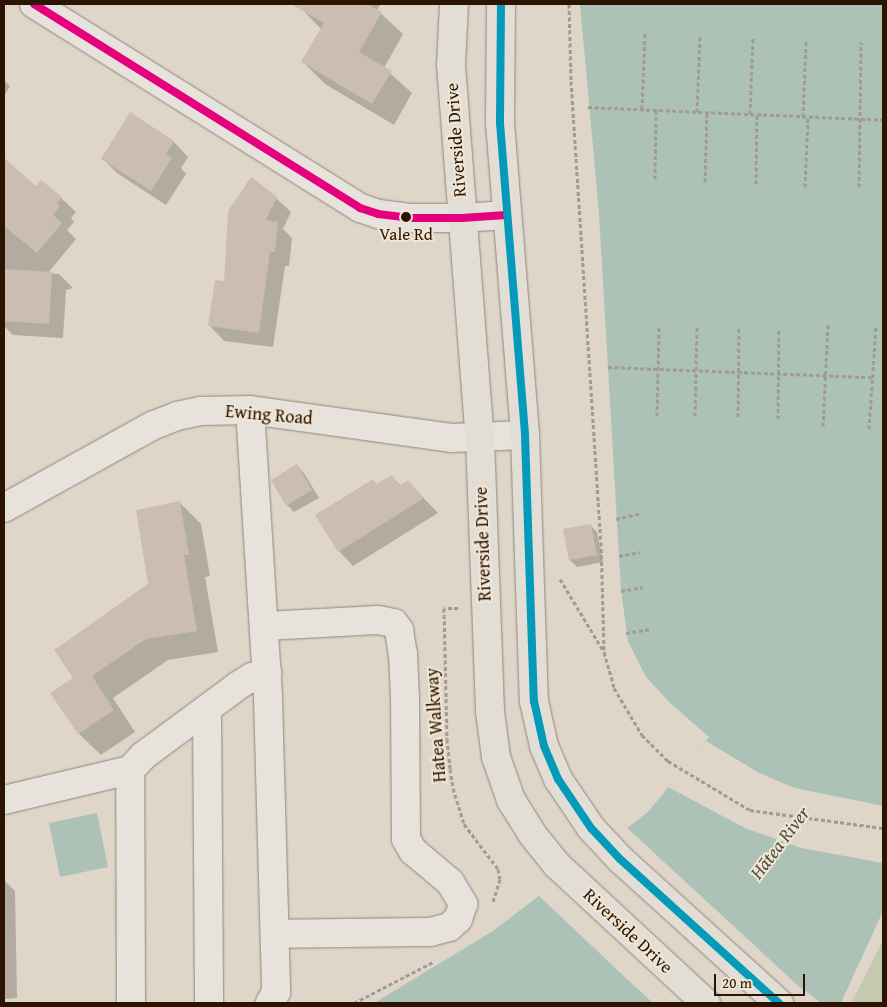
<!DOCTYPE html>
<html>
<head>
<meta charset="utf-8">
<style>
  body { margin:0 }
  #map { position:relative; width:887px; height:1007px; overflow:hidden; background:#dfd6c9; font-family:"Gentium Book Plus",serif }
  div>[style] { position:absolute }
  .green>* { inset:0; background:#c5caae }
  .water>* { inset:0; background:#adc2b7 }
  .pier>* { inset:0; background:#dfd6c9 }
  .shadow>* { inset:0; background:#0003 }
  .building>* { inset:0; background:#cbbdb0 }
  .path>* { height:3px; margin-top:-1.5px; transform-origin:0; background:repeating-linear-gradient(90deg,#a29b94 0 4px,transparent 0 6.5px) }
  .roads { filter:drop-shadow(0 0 1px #8f867d) drop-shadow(0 0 1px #8f867d) }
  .minor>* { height:28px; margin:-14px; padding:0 14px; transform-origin:14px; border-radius:14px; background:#e7e2db }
  .major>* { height:28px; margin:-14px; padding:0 14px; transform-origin:14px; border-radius:14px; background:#e2ddd5 }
  .bus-1>* { height:8px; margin:-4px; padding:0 4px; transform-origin:4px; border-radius:4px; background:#e5007d }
  .bus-2>* { height:8px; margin:-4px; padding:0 4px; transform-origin:4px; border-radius:4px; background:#049aba }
  .dots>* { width:14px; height:14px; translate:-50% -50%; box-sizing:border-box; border:2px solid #f0e6d6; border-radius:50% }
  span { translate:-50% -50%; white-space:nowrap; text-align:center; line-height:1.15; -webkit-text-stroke:4px #f0e6d6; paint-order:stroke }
  .bus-label { font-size:17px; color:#2b1401 }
  .street-label { font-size:18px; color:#2b1401 }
  .water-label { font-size:19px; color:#514e3e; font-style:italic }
  .frame { position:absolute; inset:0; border:5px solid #2b1401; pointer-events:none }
  .scale { position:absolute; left:714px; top:974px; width:91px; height:22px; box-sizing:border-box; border:2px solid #2b1401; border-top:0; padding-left:6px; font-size:15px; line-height:18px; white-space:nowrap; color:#2b1401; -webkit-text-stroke:4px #f0e6d6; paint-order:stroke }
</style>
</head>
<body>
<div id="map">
  <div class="green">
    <div style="clip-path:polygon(883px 940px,883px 1003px,851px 1003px)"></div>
  </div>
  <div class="water">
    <div style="clip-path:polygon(580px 4px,883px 4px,883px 911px,841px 1003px,374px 1003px,493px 931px,648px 812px,709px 737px,669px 702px,646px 677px,628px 641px,621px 591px,599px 214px)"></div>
    <div style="clip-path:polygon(97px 813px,108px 867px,60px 877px,49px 823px)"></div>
  </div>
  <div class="pier">
    <div style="clip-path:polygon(706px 741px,759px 773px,795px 788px,883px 806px,883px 863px,801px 848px,745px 828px,668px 787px)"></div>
    <div style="clip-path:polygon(625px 826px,795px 983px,821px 1003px,653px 1003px,629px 981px,537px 894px)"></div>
  </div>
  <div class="shadow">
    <div style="clip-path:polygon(297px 4px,381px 4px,377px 10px,403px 34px,384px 68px,412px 93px,394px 125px,325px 84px,303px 62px,322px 30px)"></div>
    <div style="clip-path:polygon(4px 81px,10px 86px,4px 96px)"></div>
    <div style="clip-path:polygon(131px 114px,174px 142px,188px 157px,181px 168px,186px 174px,166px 205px,117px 173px,102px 158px)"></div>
    <div style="clip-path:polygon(11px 166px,36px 188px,61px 198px,76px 212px,71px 218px,74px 222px,67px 230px,76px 239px,48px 273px,59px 274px,73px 288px,66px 290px,63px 338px,13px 335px,4px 326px,4px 175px)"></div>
    <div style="clip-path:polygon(276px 198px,291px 212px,283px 229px,292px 238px,289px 266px,285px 266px,273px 347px,224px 341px,210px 326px,225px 282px)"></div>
    <div style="clip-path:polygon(297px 466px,304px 473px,319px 498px,294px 512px,287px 505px)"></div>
    <div style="clip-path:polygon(391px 476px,401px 486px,408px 482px,438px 513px,353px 566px,339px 551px,373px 481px,377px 485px)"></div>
    <div style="clip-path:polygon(179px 502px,201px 524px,210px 576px,205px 577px,218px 652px,168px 660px,113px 698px,135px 732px,101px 755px,79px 734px,52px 694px,75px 678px,150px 585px)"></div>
    <div style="clip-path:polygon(590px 525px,597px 532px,603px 562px,577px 567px,570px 560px)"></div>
    <div style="clip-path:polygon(4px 880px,15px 891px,17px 998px,4px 999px)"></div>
  </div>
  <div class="building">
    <div style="clip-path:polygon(291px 4px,368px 4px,382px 12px,359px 52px,392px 71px,372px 104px,301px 62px,324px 23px)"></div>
    <div style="clip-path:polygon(130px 112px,174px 141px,166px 154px,172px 158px,151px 191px,101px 159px)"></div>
    <div style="clip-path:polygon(4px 158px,36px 186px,41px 180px,62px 197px,57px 203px,60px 206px,53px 215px,62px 223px,37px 253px,4px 226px)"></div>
    <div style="clip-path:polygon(251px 177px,277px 197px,266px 220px,278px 222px,275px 252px,270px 252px,259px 333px,208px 326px,215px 280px,224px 281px,228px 211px)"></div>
    <div style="clip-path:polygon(4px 269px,52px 272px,49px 324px,4px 321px)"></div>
    <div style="clip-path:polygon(297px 464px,312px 490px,286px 506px,271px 480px)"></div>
    <div style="clip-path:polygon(392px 475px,399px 486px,408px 480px,424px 498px,338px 552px,315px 515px,373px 479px,376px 484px)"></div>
    <div style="clip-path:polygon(180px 501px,189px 555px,184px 555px,197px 631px,146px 639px,92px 676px,114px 710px,78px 734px,50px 693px,73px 678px,54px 650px,148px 584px,136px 510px)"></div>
    <div style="clip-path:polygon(591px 524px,597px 555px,569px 560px,563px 529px)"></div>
  </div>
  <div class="path">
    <div style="left:569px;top:4px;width:77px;rotate:88.5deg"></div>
    <div style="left:571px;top:81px;width:462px;rotate:86.3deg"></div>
    <div style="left:601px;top:542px;width:109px;rotate:88.4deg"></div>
    <div style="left:588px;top:107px;width:295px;rotate:2.5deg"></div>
    <div style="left:642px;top:109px;width:76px;rotate:-87.7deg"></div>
    <div style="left:697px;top:112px;width:76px;rotate:-87.7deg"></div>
    <div style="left:750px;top:114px;width:77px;rotate:-87.8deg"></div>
    <div style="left:803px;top:117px;width:76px;rotate:-87.7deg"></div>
    <div style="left:655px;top:179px;width:69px;rotate:-89.2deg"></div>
    <div style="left:705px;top:182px;width:70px;rotate:-88.4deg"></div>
    <div style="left:756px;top:184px;width:69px;rotate:-89.2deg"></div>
    <div style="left:805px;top:187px;width:70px;rotate:-87.5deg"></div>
    <div style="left:859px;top:187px;width:145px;rotate:-89.2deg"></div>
    <div style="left:608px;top:367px;width:264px;rotate:2.2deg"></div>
    <div style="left:657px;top:416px;width:91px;rotate:-88.7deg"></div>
    <div style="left:695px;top:416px;width:91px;rotate:-88.7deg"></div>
    <div style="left:738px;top:417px;width:91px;rotate:-89.4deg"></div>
    <div style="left:778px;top:419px;width:89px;rotate:-89.4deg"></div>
    <div style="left:823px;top:426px;width:102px;rotate:-87.2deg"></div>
    <div style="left:869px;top:429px;width:103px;rotate:-86.1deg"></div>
    <div style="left:616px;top:519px;width:26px;rotate:-13deg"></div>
    <div style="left:619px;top:556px;width:21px;rotate:-11deg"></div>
    <div style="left:560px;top:579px;width:85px;rotate:58.9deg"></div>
    <div style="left:604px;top:652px;width:37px;rotate:74deg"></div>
    <div style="left:614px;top:688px;width:55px;rotate:59.2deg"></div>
    <div style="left:642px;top:735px;width:37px;rotate:45deg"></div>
    <div style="left:668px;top:761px;width:96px;rotate:30.9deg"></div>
    <div style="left:750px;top:810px;width:134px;rotate:7.7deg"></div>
    <div style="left:621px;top:591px;width:22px;rotate:-10deg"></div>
    <div style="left:458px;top:608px;width:14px;rotate:180deg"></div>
    <div style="left:444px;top:608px;width:131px;rotate:88.7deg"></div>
    <div style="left:447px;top:739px;width:30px;rotate:84deg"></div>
    <div style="left:450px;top:769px;width:19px;rotate:81deg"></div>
    <div style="left:453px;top:788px;width:38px;rotate:73deg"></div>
    <div style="left:464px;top:824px;width:56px;rotate:52.9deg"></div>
    <div style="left:498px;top:869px;width:10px;rotate:79deg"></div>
    <div style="left:500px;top:879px;width:24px;rotate:107deg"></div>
    <div style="left:626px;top:633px;width:24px;rotate:-9deg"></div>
    <div style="left:354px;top:1003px;width:89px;rotate:-27.4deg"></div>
  </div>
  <div class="roads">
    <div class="minor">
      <div style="left:34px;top:4px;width:385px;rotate:32deg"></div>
      <div style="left:360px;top:208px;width:19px;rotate:18deg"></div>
      <div style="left:378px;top:214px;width:32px;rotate:7deg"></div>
      <div style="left:410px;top:218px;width:52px"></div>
      <div style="left:462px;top:218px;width:44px;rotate:-3.9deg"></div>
      <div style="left:250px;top:410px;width:290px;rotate:86.4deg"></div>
      <div style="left:268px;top:699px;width:293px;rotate:88.4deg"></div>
      <div style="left:276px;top:992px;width:13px;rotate:119deg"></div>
      <div style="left:4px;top:508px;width:171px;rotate:-29deg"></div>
      <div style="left:154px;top:425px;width:25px;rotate:-21deg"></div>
      <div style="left:177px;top:416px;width:24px;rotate:-12deg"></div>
      <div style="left:200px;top:411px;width:50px;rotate:-1.1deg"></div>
      <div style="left:250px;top:410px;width:203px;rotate:7.9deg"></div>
      <div style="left:451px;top:438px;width:74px;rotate:-2.3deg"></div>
      <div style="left:265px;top:626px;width:113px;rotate:-3deg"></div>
      <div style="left:378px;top:620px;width:16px;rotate:11deg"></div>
      <div style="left:394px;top:623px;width:9px;rotate:54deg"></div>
      <div style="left:399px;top:630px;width:24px;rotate:81deg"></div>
      <div style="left:403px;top:654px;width:44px;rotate:87.4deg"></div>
      <div style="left:405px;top:698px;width:141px;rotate:89.6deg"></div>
      <div style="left:406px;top:839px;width:14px;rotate:60deg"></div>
      <div style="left:413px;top:851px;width:48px;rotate:40deg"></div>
      <div style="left:450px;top:882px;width:26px;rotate:59deg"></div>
      <div style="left:463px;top:904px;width:16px;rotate:108deg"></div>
      <div style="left:458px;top:919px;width:12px;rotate:138deg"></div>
      <div style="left:449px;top:927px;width:20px;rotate:165deg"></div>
      <div style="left:430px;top:932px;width:154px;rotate:179.3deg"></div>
      <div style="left:207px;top:709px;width:294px;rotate:89.6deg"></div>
      <div style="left:4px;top:800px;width:130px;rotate:-13.4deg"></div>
      <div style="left:131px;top:1003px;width:233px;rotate:-90.2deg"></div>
      <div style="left:130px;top:770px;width:19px;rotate:-47deg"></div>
      <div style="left:143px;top:756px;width:119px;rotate:-36.5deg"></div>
      <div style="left:239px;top:685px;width:15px;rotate:-32deg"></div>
      <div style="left:252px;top:677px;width:16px;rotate:-15deg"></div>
    </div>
    <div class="major">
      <div style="left:454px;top:4px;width:61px;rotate:92.8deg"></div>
      <div style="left:451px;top:65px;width:374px;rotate:85.6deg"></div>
      <div style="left:480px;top:438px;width:274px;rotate:87.9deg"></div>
      <div style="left:490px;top:712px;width:45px;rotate:82.4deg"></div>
      <div style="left:496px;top:757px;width:46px;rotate:70.8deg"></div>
      <div style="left:511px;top:800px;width:40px;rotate:58deg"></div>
      <div style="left:532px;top:834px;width:40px;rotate:51deg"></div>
      <div style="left:557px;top:865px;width:203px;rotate:42.8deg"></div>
      <div style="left:501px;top:4px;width:119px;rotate:90.5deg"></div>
      <div style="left:500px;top:123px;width:313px;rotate:85.4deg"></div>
      <div style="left:525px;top:435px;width:266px;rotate:88.1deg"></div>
      <div style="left:534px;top:701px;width:46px;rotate:77.5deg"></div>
      <div style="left:544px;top:746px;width:36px;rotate:67deg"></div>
      <div style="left:558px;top:779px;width:59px;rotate:56deg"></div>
      <div style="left:591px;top:828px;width:42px;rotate:46.9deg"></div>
      <div style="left:620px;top:859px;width:215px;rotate:42.2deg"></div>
    </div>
  </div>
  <div class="bus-1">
    <div style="left:34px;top:4px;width:385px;rotate:32deg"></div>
    <div style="left:360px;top:208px;width:19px;rotate:18deg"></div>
    <div style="left:378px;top:214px;width:32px;rotate:7deg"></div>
    <div style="left:410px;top:218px;width:52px"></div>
    <div style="left:462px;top:218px;width:44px;rotate:-3.9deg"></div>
  </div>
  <div class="bus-2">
    <div style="left:501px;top:4px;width:119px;rotate:90.5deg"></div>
    <div style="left:500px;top:123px;width:313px;rotate:85.4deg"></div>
    <div style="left:525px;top:435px;width:266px;rotate:88.1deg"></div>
    <div style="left:534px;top:701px;width:46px;rotate:77.5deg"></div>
    <div style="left:544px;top:746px;width:36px;rotate:67deg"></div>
    <div style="left:558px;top:779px;width:59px;rotate:56deg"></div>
    <div style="left:591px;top:828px;width:42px;rotate:46.9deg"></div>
    <div style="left:620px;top:859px;width:215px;rotate:42.2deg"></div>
  </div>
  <div class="dots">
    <div style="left:406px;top:217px;background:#2b1401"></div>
  </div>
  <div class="bus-label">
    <span style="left:406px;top:234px">Vale Rd</span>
  </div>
  <div class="street-label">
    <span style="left:456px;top:140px;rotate:-94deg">Riverside Drive</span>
    <span style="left:269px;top:415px;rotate:5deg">Ewing Road</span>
    <span style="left:483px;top:544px;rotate:-92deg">Riverside Drive</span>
    <span style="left:436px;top:725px;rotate:-94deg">Hatea Walkway</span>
    <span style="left:628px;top:931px;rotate:43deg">Riverside Drive</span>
  </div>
  <div class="water-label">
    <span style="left:780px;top:843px;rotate:-53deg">Hātea River</span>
  </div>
  <div class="frame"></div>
  <div class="scale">20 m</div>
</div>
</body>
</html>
